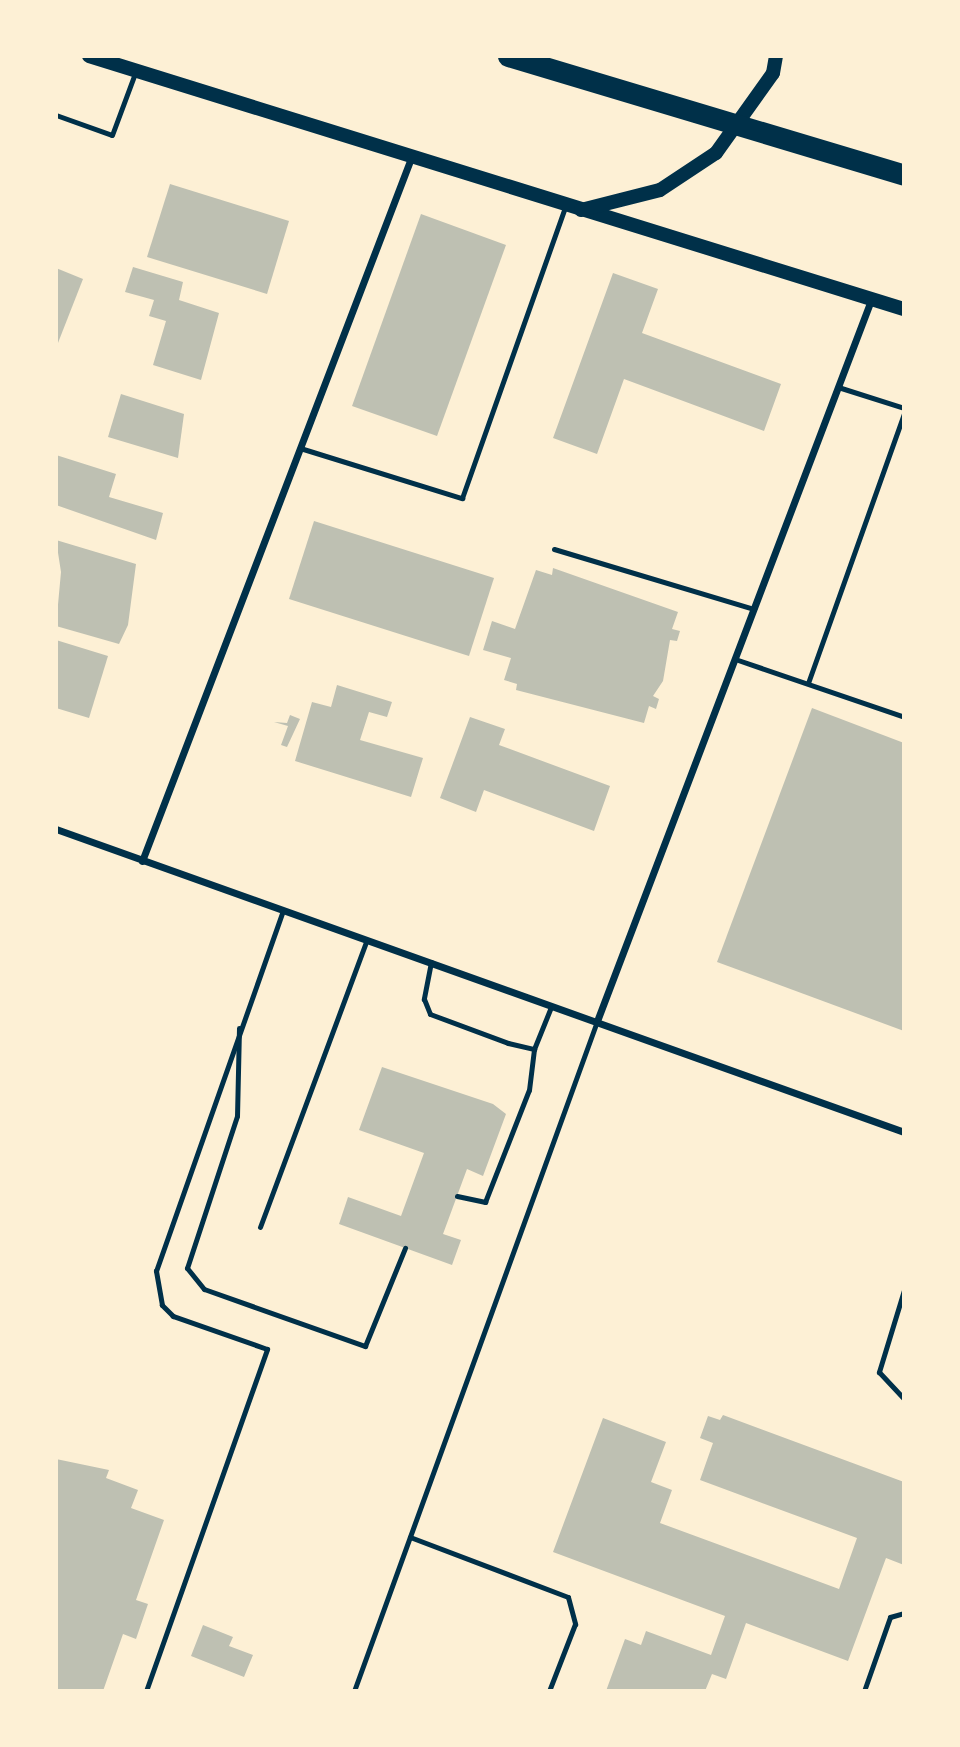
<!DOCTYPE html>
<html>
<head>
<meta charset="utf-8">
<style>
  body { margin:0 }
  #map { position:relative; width:960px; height:1747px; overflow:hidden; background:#fdf0d5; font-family:Mulish,sans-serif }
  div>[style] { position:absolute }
  .building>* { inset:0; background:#bec0b2 }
  .service>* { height:5px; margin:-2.5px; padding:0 2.5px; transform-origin:2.5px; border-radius:2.5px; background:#003049 }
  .minor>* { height:7px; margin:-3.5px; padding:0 3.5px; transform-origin:3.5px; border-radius:3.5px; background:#003049 }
  .secondary>* { height:14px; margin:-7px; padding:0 7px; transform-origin:7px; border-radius:7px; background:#003049 }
  .motorway>* { height:21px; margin:-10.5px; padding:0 10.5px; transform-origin:10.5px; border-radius:10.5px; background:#003049 }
  span { translate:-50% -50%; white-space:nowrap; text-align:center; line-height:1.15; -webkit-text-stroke:6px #fdf0d5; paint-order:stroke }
  .frame { position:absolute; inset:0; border:58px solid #fdf0d5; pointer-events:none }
</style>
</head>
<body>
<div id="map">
  <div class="building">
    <div style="clip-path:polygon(170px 184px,289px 221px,267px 294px,147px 257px)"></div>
    <div style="clip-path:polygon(421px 214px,506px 245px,437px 436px,352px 406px)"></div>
    <div style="clip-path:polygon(133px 267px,183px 282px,179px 300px,219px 313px,201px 380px,153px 365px,166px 321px,149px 316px,154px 300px,125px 292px)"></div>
    <div style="clip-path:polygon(56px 268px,83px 279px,56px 348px)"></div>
    <div style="clip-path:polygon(613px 273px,658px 289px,642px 333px,781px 384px,764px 431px,624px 379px,597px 454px,553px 438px)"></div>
    <div style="clip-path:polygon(121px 394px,184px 414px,178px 458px,108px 437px)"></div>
    <div style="clip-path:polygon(56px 455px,116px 474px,109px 497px,163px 513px,156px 540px,56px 505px)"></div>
    <div style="clip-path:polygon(314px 521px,494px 578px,469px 656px,289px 599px)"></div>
    <div style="clip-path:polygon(56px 540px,136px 564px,128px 625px,119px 644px,56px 626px,61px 572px)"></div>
    <div style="clip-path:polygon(553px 568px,678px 612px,672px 629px,680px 631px,677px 641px,670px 640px,663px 681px,653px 696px,659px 699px,656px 709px,649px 706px,644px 723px,516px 690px,517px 684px,504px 680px,511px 658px,483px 650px,492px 621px,515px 629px,536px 570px,552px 575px)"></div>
    <div style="clip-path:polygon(56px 640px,108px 656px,89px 718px,56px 708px)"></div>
    <div style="clip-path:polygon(337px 685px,392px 702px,387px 717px,369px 712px,360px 740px,423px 758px,411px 797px,295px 761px,312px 702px,331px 707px)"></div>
    <div style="clip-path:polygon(812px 708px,904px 743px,904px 1031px,717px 962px)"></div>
    <div style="clip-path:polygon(290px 715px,300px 719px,287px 747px,281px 745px,288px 726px,274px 722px,287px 723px)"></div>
    <div style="clip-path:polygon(470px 717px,505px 729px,499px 745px,610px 786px,594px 831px,484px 790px,476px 812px,440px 798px)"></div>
    <div style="clip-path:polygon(382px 1067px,493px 1104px,506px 1114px,483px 1176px,467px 1169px,443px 1234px,461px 1240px,452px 1265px,339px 1224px,348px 1197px,401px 1216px,424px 1153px,359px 1130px)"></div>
    <div style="clip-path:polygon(723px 1415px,904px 1482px,904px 1565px,886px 1558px,848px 1661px,746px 1623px,726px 1679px,712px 1674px,705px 1691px,606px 1691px,625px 1639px,641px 1645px,646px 1631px,711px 1655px,725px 1616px,553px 1552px,603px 1418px,666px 1442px,651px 1482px,672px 1490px,660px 1523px,839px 1589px,857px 1538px,700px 1480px,713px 1443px,700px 1438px,708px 1416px,720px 1420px)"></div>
    <div style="clip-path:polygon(56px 1459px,109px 1470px,106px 1478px,138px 1490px,131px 1508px,164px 1520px,136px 1600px,148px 1604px,136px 1639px,123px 1634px,103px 1691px,56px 1691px)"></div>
    <div style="clip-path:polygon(203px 1625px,233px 1637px,229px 1646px,253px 1655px,244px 1677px,191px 1656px)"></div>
  </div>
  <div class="service">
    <div style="left:56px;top:115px;width:59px;rotate:19.7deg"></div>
    <div style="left:112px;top:135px;width:66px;rotate:-69.6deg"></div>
    <div style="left:838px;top:387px;width:69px;rotate:17.7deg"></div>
    <div style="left:300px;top:448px;width:170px;rotate:17.2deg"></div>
    <div style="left:462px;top:498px;width:311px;rotate:-70.5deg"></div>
    <div style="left:554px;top:549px;width:209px;rotate:16.7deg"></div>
    <div style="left:735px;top:659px;width:179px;rotate:18.9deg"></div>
    <div style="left:808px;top:683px;width:286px;rotate:-70.4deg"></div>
    <div style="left:431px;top:962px;width:38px;rotate:101deg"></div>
    <div style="left:424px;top:999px;width:16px;rotate:68deg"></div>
    <div style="left:430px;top:1014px;width:83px;rotate:20.4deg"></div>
    <div style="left:508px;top:1043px;width:27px;rotate:13deg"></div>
    <div style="left:534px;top:1049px;width:45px;rotate:-68deg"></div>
    <div style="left:239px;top:1028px;width:88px;rotate:91.3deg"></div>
    <div style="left:237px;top:1116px;width:160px;rotate:108.2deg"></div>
    <div style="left:187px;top:1268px;width:27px;rotate:51deg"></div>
    <div style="left:204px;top:1289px;width:171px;rotate:19.5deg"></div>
    <div style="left:365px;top:1346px;width:106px;rotate:-67.8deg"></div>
    <div style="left:457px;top:1196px;width:29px;rotate:12deg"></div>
    <div style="left:485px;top:1202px;width:120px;rotate:-68.6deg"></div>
    <div style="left:529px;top:1090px;width:41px;rotate:-83deg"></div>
    <div style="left:260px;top:1227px;width:306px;rotate:-69.6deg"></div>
    <div style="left:904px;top:1290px;width:86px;rotate:107deg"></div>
    <div style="left:879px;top:1372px;width:37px;rotate:47deg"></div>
    <div style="left:410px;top:1537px;width:169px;rotate:20.8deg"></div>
    <div style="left:568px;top:1597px;width:28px;rotate:75deg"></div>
    <div style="left:575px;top:1624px;width:72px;rotate:111.2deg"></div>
    <div style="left:146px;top:1691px;width:363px;rotate:-70.5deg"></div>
    <div style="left:267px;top:1349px;width:100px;rotate:-160.7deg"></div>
    <div style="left:173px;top:1316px;width:16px;rotate:-135deg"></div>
    <div style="left:162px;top:1305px;width:35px;rotate:-100deg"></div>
    <div style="left:156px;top:1271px;width:382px;rotate:-70.6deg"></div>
    <div style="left:354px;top:1691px;width:713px;rotate:-70.06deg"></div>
    <div style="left:864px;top:1691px;width:78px;rotate:-70.6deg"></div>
    <div style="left:890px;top:1617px;width:15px;rotate:-16deg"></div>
  </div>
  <div class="minor">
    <div style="left:56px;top:829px;width:901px;rotate:19.66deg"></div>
    <div style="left:142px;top:861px;width:753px;rotate:-69.06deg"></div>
    <div style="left:597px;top:1021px;width:771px;rotate:-69.19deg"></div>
  </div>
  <div class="secondary">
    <div style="left:89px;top:56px;width:853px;rotate:17.25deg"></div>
    <div style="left:581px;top:210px;width:81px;rotate:-14.2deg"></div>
    <div style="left:660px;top:190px;width:67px;rotate:-33.5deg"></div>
    <div style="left:716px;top:153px;width:98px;rotate:-54.5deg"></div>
    <div style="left:773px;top:73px;width:17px;rotate:-80deg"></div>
  </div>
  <div class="motorway">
    <div style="left:508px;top:56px;width:413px;rotate:16.7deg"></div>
  </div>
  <div class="frame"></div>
</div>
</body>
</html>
